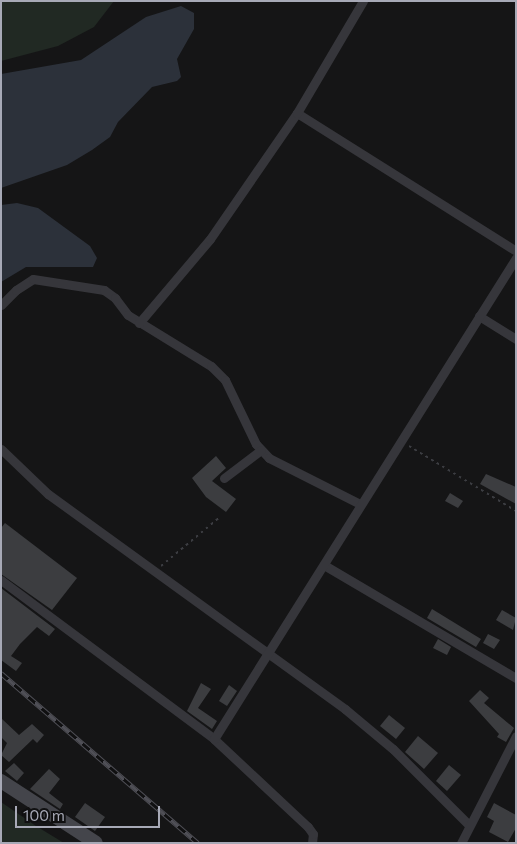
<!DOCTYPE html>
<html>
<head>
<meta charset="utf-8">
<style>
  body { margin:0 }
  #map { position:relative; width:517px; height:844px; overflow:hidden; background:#151516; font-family:Commissioner,sans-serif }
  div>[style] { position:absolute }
  .green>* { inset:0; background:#212923 }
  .water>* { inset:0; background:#2c313a }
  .building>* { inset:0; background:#3c3d40 }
  .path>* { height:2px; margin-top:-1px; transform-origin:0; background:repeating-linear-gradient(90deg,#3c3d42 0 2.5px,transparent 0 6.5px) }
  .minor>* { height:9px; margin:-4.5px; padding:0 4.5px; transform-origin:4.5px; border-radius:4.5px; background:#36363b }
  .secondary>* { height:14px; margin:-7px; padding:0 7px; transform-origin:7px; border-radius:7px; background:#44454b }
  .rail>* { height:5px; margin-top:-2.5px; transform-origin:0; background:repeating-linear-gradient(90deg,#101011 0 9px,#4f4f56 0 18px); box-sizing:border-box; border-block:1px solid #4f4f56 }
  span { translate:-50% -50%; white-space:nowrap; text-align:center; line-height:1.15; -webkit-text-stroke:5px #101011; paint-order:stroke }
  .frame { position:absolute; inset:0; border:2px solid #a7a9b6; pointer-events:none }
  .scale { position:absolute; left:15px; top:806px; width:145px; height:22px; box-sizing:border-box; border:2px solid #a7a9b6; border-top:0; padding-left:6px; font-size:15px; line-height:18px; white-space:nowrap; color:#a7a9b6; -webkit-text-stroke:4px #101011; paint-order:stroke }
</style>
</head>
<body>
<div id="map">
  <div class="green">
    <div style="clip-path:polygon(1px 1px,114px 1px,94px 27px,58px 46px,1px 61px)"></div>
    <div style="clip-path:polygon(1px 802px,36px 826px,64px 843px,1px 843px)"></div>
  </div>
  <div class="water">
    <div style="clip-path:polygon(181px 6px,194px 13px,194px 29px,177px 59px,181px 77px,177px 81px,152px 87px,118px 122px,110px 137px,92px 150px,67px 165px,1px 188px,1px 74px,81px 60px,146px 17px)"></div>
    <div style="clip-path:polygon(17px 203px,38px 208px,90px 246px,97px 258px,93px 267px,26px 267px,1px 282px,1px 205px)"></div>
  </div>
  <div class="building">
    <div style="clip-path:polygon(216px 456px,226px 468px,212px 481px,236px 499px,226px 512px,206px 497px,192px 478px)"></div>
    <div style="clip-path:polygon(486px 474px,516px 487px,516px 504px,480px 484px)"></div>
    <div style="clip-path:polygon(450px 493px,463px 501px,458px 508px,445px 501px)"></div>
    <div style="clip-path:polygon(5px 523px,77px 578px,52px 610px,1px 574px,1px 528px)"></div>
    <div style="clip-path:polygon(1px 588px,55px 629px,49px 636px,37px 627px,20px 644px,11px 656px,22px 663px,16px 671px,1px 660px)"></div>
    <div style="clip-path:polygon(432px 609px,481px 639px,476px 647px,427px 618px)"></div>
    <div style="clip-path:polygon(502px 610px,516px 618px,513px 630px,496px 620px)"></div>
    <div style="clip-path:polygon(488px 634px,500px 640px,494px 649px,483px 643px)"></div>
    <div style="clip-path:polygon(438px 639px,451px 647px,447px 655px,433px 648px)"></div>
    <div style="clip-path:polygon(201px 683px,211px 689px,198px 708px,217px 721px,212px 729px,187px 711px)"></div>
    <div style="clip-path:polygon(229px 685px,237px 691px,227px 706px,219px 701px)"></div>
    <div style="clip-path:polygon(480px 690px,489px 698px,484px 703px,514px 728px,506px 742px,497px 737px,499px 734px,469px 701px)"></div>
    <div style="clip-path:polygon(389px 715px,405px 728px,396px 739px,380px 726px)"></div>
    <div style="clip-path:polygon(1px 718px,19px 735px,32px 724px,44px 735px,37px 743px,33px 739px,9px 762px,1px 755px,7px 743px,1px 737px)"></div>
    <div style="clip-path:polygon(418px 736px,438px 753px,424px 769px,405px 752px)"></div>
    <div style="clip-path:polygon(14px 763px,24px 773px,17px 781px,5px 771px)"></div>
    <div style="clip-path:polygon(449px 765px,461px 775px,447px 791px,436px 781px)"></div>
    <div style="clip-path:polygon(49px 769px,60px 779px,49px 793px,63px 804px,60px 809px,30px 789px)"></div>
    <div style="clip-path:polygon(85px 803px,105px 817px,95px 831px,75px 817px)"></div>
    <div style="clip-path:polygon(494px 803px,516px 815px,516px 828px,508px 842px,489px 832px,494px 821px,487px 817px)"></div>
  </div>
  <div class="path">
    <div style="left:409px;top:446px;width:125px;rotate:31.3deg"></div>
    <div style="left:161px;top:566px;width:77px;rotate:-39.7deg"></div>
  </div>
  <div class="minor">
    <div style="left:297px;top:113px;width:259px;rotate:32.2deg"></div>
    <div style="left:1px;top:305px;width:21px;rotate:-45deg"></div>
    <div style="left:16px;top:290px;width:20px;rotate:-33deg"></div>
    <div style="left:33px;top:279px;width:72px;rotate:8.8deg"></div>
    <div style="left:104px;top:290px;width:14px;rotate:36deg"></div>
    <div style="left:115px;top:298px;width:21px;rotate:53deg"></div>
    <div style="left:128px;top:315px;width:97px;rotate:31.6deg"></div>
    <div style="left:211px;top:366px;width:20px;rotate:45deg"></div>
    <div style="left:225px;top:380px;width:71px;rotate:64.2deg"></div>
    <div style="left:256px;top:444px;width:19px;rotate:47deg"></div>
    <div style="left:269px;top:458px;width:102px;rotate:26.8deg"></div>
    <div style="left:479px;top:316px;width:44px;rotate:31.9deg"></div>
    <div style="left:139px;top:323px;width:110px;rotate:-49.8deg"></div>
    <div style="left:210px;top:239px;width:153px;rotate:-55.4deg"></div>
    <div style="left:297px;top:113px;width:130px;rotate:-59.5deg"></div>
    <div style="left:1px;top:449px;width:65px;rotate:43.8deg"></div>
    <div style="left:48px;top:494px;width:367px;rotate:35.9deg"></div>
    <div style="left:345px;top:709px;width:62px;rotate:39.8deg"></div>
    <div style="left:393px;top:749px;width:106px;rotate:45deg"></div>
    <div style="left:224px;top:478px;width:46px;rotate:-37.1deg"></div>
    <div style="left:324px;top:565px;width:223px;rotate:30.5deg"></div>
    <div style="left:1px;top:580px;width:266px;rotate:36.7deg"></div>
    <div style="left:312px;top:843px;width:9px;rotate:-84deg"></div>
    <div style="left:313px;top:834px;width:9px;rotate:-126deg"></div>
    <div style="left:308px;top:827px;width:129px;rotate:-136.9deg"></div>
    <div style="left:214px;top:739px;width:568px;rotate:-57.88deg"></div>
    <div style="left:461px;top:843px;width:120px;rotate:-62.8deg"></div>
  </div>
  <div class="secondary">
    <div style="left:1px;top:781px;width:113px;rotate:33.1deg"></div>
  </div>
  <div class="rail">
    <div style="left:1px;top:673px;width:260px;rotate:40.8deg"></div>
  </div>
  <div class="frame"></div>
  <div class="scale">100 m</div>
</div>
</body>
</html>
